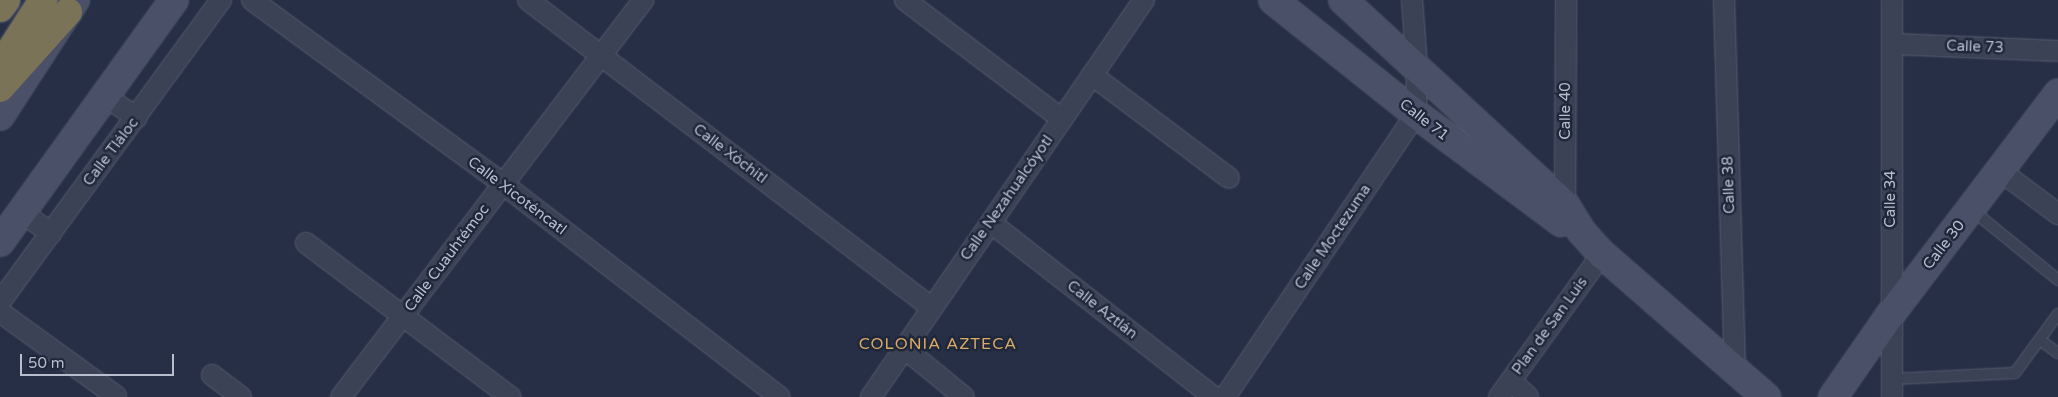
<!DOCTYPE html>
<html>
<head>
<meta charset="utf-8">
<style>
  body { margin:0 }
  #map { position:relative; width:2058px; height:397px; overflow:hidden; background:#262f46; font-family:"Varela Round",sans-serif }
  div>[style] { position:absolute }
  .roads { filter:drop-shadow(0 0 1px #575d70) drop-shadow(0 0 1px #575d70) }
  .lane>* { height:10px; margin:-5px; padding:0 5px; transform-origin:5px; border-radius:5px; background:#3b4255 }
  .street>* { height:20px; margin:-10px; padding:0 10px; transform-origin:10px; border-radius:10px; background:#3b4255 }
  .secondary>* { height:28px; margin:-14px; padding:0 14px; transform-origin:14px; border-radius:14px; background:#495068 }
  .highway>* { height:28px; margin:-14px; padding:0 14px; transform-origin:14px; border-radius:14px; background:#7b7358 }
  span { translate:-50% -50%; white-space:nowrap; text-align:center; line-height:1.15; -webkit-text-stroke:5px #1f273b; paint-order:stroke }
  .street-label { font-size:15px; color:#b9bece }
  .neighbourhood-label { font-size:16px; color:#dcac66; letter-spacing:1px }
  .scale { position:absolute; left:20px; top:354px; width:154px; height:22px; box-sizing:border-box; border:2px solid #b9bece; border-top:0; padding-left:6px; font-size:15px; line-height:18px; white-space:nowrap; color:#b9bece; -webkit-text-stroke:4px #1f273b; paint-order:stroke }
</style>
</head>
<body>
<div id="map">
  <div class="roads">
    <div class="lane">
      <div style="left:1972px;top:210px;width:111px;rotate:39.1deg"></div>
      <div style="left:2040px;top:340px;width:22px;rotate:36deg"></div>
      <div style="left:1892px;top:379px;width:123px;rotate:-2.8deg"></div>
      <div style="left:2015px;top:373px;width:73px;rotate:-53.9deg"></div>
    </div>
    <div class="street">
      <div style="left:252px;top:0;width:311px;rotate:36.2deg"></div>
      <div style="left:503px;top:184px;width:349px;rotate:37.6deg"></div>
      <div style="left:528px;top:0;width:508px;rotate:37.32deg"></div>
      <div style="left:905px;top:0;width:197px;rotate:37.2deg"></div>
      <div style="left:1724px;top:0;width:370px;rotate:88.3deg"></div>
      <div style="left:1892px;top:44px;width:166px;rotate:2.4deg"></div>
      <div style="left:1092px;top:75px;width:171px;rotate:36.9deg"></div>
      <div style="left:106px;top:97px;width:37px;rotate:34deg"></div>
      <div style="left:1999px;top:170px;width:74px;rotate:36.7deg"></div>
      <div style="left:21px;top:212px;width:37px;rotate:35deg"></div>
      <div style="left:1562px;top:212px;width:8px;rotate:-67deg"></div>
      <div style="left:1565px;top:205px;width:205px;rotate:-89.7deg"></div>
      <div style="left:991px;top:223px;width:283px;rotate:38deg"></div>
      <div style="left:306px;top:243px;width:256px;rotate:37deg"></div>
      <div style="left:0;top:302px;width:374px;rotate:-53.8deg"></div>
      <div style="left:0;top:312px;width:143px;rotate:35.9deg"></div>
      <div style="left:904px;top:348px;width:77px;rotate:39.2deg"></div>
      <div style="left:212px;top:375px;width:36px;rotate:37deg"></div>
      <div style="left:1511px;top:381px;width:23px;rotate:43deg"></div>
      <div style="left:341px;top:397px;width:499px;rotate:-52.7deg"></div>
      <div style="left:871px;top:397px;width:482px;rotate:-55.5deg"></div>
      <div style="left:1225px;top:397px;width:341px;rotate:-56deg"></div>
      <div style="left:1416px;top:114px;width:45px;rotate:-88.7deg"></div>
      <div style="left:1417px;top:69px;width:69px;rotate:-94.1deg"></div>
      <div style="left:1499px;top:397px;width:176px;rotate:-54.2deg"></div>
      <div style="left:1892px;top:397px;width:397px;rotate:-90deg"></div>
    </div>
    <div class="secondary">
      <div style="left:1273px;top:0;width:183px;rotate:38.6deg"></div>
      <div style="left:1416px;top:114px;width:181px;rotate:36.7deg"></div>
      <div style="left:1343px;top:0;width:302px;rotate:42.7deg"></div>
      <div style="left:1565px;top:205px;width:31px;rotate:58deg"></div>
      <div style="left:1581px;top:231px;width:31px;rotate:48deg"></div>
      <div style="left:1602px;top:254px;width:218px;rotate:41.1deg"></div>
      <div style="left:0;top:116px;width:138px;rotate:-57.1deg"></div>
      <div style="left:0;top:242px;width:298px;rotate:-54.3deg"></div>
      <div style="left:1833px;top:397px;width:100px;rotate:-55.2deg"></div>
      <div style="left:1890px;top:315px;width:278px;rotate:-52.8deg"></div>
    </div>
    <div class="highway">
      <div style="left:0;top:8px;width:10px;rotate:-53deg"></div>
      <div style="left:0;top:67px;width:80px;rotate:-57.3deg"></div>
      <div style="left:0;top:88px;width:102px;rotate:-48.2deg"></div>
    </div>
  </div>
  <div class="street-label">
    <span style="left:1975px;top:47px;rotate:2deg">Calle 73</span>
    <span style="left:1566px;top:111px;rotate:-90deg">Calle 40</span>
    <span style="left:1424px;top:120px;rotate:38deg">Calle 71</span>
    <span style="left:111px;top:152px;rotate:-53deg">Calle Tláloc</span>
    <span style="left:730px;top:154px;rotate:37deg">Calle Xóchitl</span>
    <span style="left:1729px;top:185px;rotate:-92deg">Calle 38</span>
    <span style="left:517px;top:196px;rotate:37deg">Calle Xicoténcatl</span>
    <span style="left:1007px;top:198px;rotate:-55deg">Calle Nezahualcóyotl</span>
    <span style="left:1891px;top:199px;rotate:-90deg">Calle 34</span>
    <span style="left:1333px;top:237px;rotate:-56deg">Calle Moctezuma</span>
    <span style="left:1944px;top:245px;rotate:-52deg">Calle 30</span>
    <span style="left:447px;top:258px;rotate:-53deg">Calle Cuauhtémoc</span>
    <span style="left:1102px;top:310px;rotate:38deg">Calle Aztlán</span>
    <span style="left:1550px;top:326px;rotate:-54deg">Plan de San Luis</span>
  </div>
  <div class="neighbourhood-label">
    <span style="left:938px;top:344px">COLONIA AZTECA</span>
  </div>
  <div class="scale">50 m</div>
</div>
</body>
</html>
